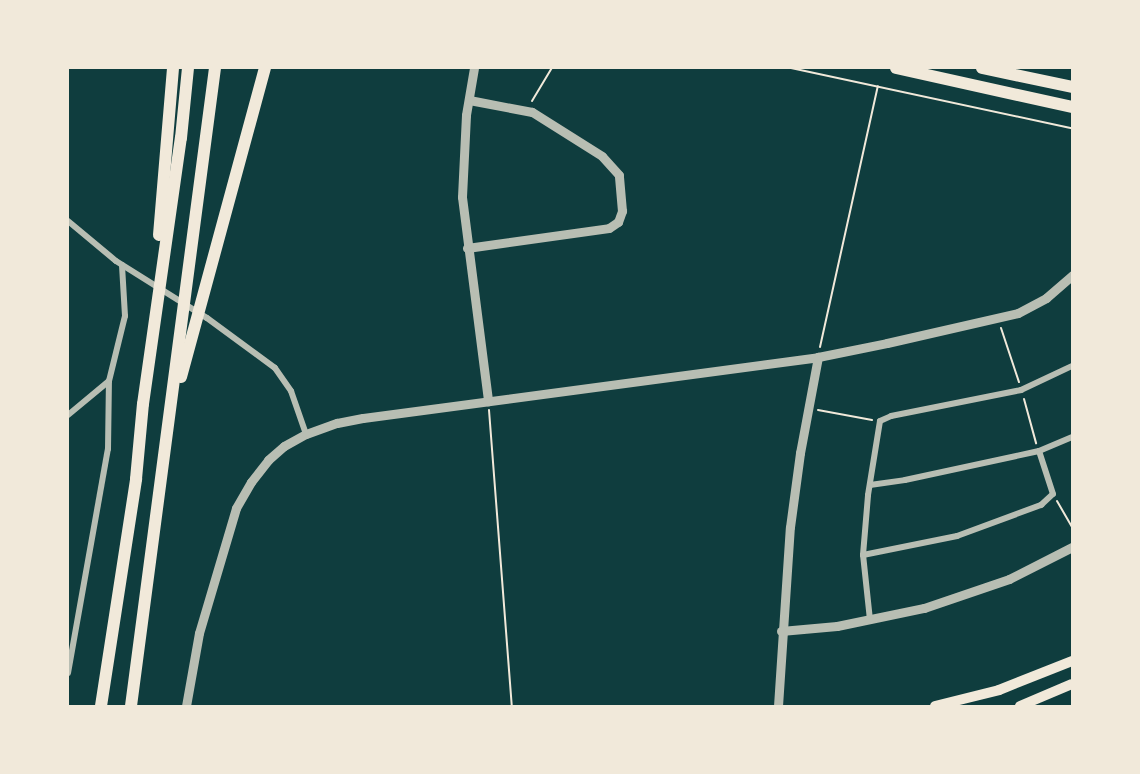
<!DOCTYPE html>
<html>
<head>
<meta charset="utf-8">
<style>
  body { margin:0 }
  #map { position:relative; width:1140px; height:774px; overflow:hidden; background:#0f3d3e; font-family:Karla,sans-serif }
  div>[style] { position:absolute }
  .path>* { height:2px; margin:-1px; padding:0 1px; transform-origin:1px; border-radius:1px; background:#f1e9da }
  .minor>* { height:6px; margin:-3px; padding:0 3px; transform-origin:3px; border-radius:3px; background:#b8beb3 }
  .tertiary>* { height:9px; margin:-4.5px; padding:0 4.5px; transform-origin:4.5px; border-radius:4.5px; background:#b8beb3 }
  .primary>* { height:10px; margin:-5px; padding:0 5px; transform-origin:5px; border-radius:5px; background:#f1e9da }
  .motorway>* { height:12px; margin:-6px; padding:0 6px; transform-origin:6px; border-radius:6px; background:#f1e9da }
  span { translate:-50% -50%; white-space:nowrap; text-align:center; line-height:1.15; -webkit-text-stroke:6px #f1e9da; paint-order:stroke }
  .frame { position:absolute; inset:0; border:69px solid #f1e9da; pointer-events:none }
</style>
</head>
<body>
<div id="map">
  <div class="path">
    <div style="left:656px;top:68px;width:18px"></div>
    <div style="left:791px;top:68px;width:287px;rotate:12.1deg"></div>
    <div style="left:532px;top:101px;width:39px;rotate:-59deg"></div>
    <div style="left:1001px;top:328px;width:57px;rotate:71.6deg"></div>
    <div style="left:820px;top:347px;width:267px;rotate:-77.5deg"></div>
    <div style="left:1024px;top:399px;width:46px;rotate:74.7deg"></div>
    <div style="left:489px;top:410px;width:297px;rotate:85.6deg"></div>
    <div style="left:818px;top:410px;width:55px;rotate:10.5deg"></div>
    <div style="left:1057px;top:501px;width:30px;rotate:60deg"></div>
  </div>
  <div class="minor">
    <div style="left:68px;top:221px;width:62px;rotate:39.8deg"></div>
    <div style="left:116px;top:261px;width:107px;rotate:32.1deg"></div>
    <div style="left:207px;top:318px;width:84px;rotate:36.3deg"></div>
    <div style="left:275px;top:368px;width:28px;rotate:55deg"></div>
    <div style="left:291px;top:391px;width:46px;rotate:70.8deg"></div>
    <div style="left:68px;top:415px;width:53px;rotate:-39.7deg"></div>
    <div style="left:870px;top:485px;width:35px;rotate:-8deg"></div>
    <div style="left:905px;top:480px;width:137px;rotate:-12.2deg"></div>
    <div style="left:1039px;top:451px;width:36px;rotate:-23deg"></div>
    <div style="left:863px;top:555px;width:96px;rotate:-11.4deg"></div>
    <div style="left:957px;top:536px;width:90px;rotate:-20.3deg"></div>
    <div style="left:1041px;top:505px;width:16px;rotate:-43deg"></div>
    <div style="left:1053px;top:494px;width:45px;rotate:-108deg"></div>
    <div style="left:870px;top:620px;width:65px;rotate:-96.1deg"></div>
    <div style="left:863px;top:555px;width:60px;rotate:-85.2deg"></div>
    <div style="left:868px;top:495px;width:75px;rotate:-80.8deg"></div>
    <div style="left:880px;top:421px;width:12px;rotate:-24deg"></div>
    <div style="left:891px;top:416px;width:133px;rotate:-11.3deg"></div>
    <div style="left:1021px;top:390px;width:56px;rotate:-25.2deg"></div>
    <div style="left:68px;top:673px;width:228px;rotate:-79.9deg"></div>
    <div style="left:108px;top:449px;width:68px;rotate:-89.2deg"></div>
    <div style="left:109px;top:381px;width:67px;rotate:-76.2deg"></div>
    <div style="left:125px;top:316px;width:51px;rotate:-93.4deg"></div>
  </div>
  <div class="tertiary">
    <div style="left:474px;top:68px;width:48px;rotate:99.7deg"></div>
    <div style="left:466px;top:115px;width:82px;rotate:92.8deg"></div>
    <div style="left:462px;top:197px;width:206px;rotate:82.7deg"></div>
    <div style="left:467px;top:248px;width:143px;rotate:-8deg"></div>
    <div style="left:609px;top:228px;width:11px;rotate:-34deg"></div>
    <div style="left:618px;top:222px;width:12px;rotate:-70deg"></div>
    <div style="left:622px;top:211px;width:36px;rotate:-95deg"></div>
    <div style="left:619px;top:175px;width:25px;rotate:-132deg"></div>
    <div style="left:602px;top:156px;width:83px;rotate:-147.8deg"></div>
    <div style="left:532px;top:112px;width:64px;rotate:-169.2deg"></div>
    <div style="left:781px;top:631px;width:56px;rotate:-5.1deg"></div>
    <div style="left:837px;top:626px;width:89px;rotate:-11.7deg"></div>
    <div style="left:924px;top:608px;width:90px;rotate:-18.8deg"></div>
    <div style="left:1009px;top:579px;width:71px;rotate:-26.9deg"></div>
    <div style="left:186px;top:706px;width:74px;rotate:-79.9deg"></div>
    <div style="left:199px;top:633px;width:130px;rotate:-73.5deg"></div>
    <div style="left:236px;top:508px;width:30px;rotate:-60deg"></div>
    <div style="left:251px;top:482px;width:28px;rotate:-52deg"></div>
    <div style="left:268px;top:460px;width:21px;rotate:-41deg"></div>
    <div style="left:284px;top:446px;width:25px;rotate:-29deg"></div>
    <div style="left:306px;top:434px;width:33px;rotate:-20deg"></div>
    <div style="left:337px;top:423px;width:26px;rotate:-11deg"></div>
    <div style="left:363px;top:418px;width:459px;rotate:-7.6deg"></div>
    <div style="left:818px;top:357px;width:70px;rotate:-11.5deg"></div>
    <div style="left:887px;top:343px;width:134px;rotate:-12.9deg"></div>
    <div style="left:1018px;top:313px;width:32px;rotate:-28deg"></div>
    <div style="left:1046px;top:298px;width:35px;rotate:-41deg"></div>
    <div style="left:778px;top:706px;width:179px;rotate:-86.2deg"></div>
    <div style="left:790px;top:527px;width:75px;rotate:-82.3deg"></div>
    <div style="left:800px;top:453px;width:98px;rotate:-79.4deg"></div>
  </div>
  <div class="primary">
    <div style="left:935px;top:706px;width:66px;rotate:-14deg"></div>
    <div style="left:999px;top:690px;width:79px;rotate:-21.7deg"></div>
    <div style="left:1020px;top:706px;width:56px;rotate:-22.9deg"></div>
  </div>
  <div class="motorway">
    <div style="left:896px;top:68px;width:180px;rotate:12.5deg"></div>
    <div style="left:982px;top:68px;width:92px;rotate:11.9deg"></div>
    <div style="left:159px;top:235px;width:168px;rotate:-85.2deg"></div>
    <div style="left:181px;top:377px;width:320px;rotate:-74.8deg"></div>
    <div style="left:101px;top:706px;width:230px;rotate:-81.2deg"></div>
    <div style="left:136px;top:479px;width:75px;rotate:-84.7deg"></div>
    <div style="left:143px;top:404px;width:269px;rotate:-81.9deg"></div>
    <div style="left:181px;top:138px;width:70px;rotate:-84.3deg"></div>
    <div style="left:131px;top:706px;width:644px;rotate:-82.5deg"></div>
  </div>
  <div class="frame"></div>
</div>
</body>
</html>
